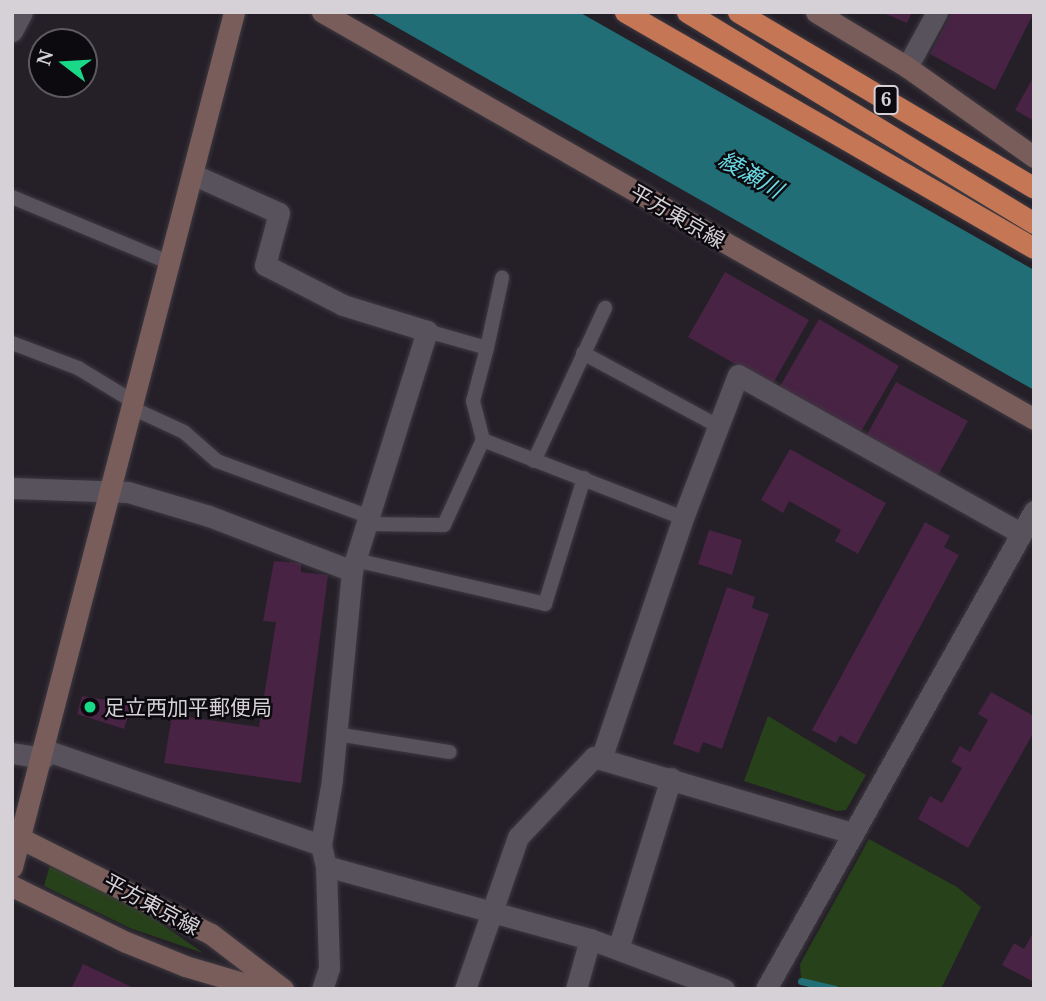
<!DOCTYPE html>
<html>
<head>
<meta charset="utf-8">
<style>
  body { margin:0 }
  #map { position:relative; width:1046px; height:1001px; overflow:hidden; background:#251f28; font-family:"Noto Serif","Noto Sans JP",serif }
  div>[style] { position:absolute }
  .green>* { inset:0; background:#27421a }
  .water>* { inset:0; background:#216e76 }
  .stream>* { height:7px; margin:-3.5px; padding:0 3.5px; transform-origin:3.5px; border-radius:3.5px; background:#216e76 }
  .building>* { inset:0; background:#482344 }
  .roads { filter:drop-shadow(0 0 2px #3e3941) drop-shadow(0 0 2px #3e3941) }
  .lane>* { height:14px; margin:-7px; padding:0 7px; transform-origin:7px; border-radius:7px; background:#58525c }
  .street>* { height:21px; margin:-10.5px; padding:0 10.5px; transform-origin:10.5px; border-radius:10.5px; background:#58525c }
  .secondary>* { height:21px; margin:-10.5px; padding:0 10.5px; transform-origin:10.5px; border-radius:10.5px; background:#795d5a }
  .highway>* { height:21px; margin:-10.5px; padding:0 10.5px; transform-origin:10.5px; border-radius:10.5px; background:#c57655 }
  .dots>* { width:19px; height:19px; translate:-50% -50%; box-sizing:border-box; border:4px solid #0c0a0e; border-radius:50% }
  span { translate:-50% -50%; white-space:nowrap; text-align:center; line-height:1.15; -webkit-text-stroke:5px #0c0a0e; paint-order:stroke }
  .shield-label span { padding:2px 5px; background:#0c0a0e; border:2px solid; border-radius:5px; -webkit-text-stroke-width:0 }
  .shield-label { font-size:19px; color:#d5d1d7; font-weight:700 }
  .street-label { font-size:21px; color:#d5d1d7 }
  .poi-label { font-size:21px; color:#d5d1d7 }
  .left { translate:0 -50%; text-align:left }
  .water-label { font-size:23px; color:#6adae6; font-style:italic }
  .frame { position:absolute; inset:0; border:14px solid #d5d1d7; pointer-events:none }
  .north { position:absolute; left:28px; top:28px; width:70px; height:70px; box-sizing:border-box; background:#0c0a0e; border:2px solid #5c5a5e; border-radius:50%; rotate:287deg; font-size:19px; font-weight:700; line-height:28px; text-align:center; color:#d5d1d7 }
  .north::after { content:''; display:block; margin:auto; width:24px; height:32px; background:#19d989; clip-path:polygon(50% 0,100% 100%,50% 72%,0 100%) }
</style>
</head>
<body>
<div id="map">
  <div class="green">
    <div style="clip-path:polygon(768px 716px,866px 775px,846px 810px,837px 811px,744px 781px)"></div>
    <div style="clip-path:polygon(869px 839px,957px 887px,981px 907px,941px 989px,850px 989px,801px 979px,800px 964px)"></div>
    <div style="clip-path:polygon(50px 865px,142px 910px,203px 953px,130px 928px,44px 886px)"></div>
  </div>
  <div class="water">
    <div style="clip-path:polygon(370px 12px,579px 12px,1034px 270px,1034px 390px)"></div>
  </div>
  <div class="stream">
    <div style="left:801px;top:981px;width:35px;rotate:13deg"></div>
  </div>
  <div class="building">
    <div style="clip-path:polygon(881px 12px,912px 12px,907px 23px)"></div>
    <div style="clip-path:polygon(952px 12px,1034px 12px,995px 90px,930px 54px)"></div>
    <div style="clip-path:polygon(1034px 76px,1034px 121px,1015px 110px)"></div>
    <div style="clip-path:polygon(725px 272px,809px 320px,772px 385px,688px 337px)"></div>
    <div style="clip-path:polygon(819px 319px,899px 366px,859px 435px,779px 388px)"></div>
    <div style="clip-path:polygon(896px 382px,968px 421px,937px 477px,865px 438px)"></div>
    <div style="clip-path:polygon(790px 449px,886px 503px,858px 554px,835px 541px,841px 530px,789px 501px,783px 513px,761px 500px)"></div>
    <div style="clip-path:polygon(925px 522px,950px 536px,944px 547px,959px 555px,856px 745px,840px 735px,836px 743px,812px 730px)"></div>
    <div style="clip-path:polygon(709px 530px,742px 540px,732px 575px,698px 564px)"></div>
    <div style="clip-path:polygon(274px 561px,301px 563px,301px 572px,328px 575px,301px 783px,164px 763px,172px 715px,259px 727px,276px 622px,263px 621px)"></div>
    <div style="clip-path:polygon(727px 587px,755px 597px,752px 608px,769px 614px,722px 749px,703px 742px,699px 753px,673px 744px)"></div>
    <div style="clip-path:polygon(991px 692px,1034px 716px,1034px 732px,968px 848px,918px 819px,930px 796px,942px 803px,962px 768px,951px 762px,960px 746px,970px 752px,988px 720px,978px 714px)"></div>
    <div style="clip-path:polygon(82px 696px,132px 704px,124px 729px,77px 714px)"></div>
    <div style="clip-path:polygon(1034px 931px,1034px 982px,1002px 965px,1014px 943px,1024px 949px)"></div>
    <div style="clip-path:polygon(83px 964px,136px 989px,71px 989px)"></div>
  </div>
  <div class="roads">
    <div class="lane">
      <div style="left:12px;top:197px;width:169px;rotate:22.6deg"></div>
      <div style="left:427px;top:331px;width:62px;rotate:15.8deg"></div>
      <div style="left:487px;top:348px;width:55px;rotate:104.8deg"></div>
      <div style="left:473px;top:401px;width:40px;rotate:75.6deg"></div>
      <div style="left:483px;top:440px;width:215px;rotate:21.3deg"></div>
      <div style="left:12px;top:343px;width:71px;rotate:20.7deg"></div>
      <div style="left:78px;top:368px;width:66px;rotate:31.3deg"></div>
      <div style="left:487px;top:348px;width:72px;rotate:-77.9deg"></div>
      <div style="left:583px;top:353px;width:151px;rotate:28.4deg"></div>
      <div style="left:132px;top:408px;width:57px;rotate:24.8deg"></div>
      <div style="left:184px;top:432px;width:44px;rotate:41.3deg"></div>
      <div style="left:217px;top:461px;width:160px;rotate:20.1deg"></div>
      <div style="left:534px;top:461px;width:169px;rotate:-65.1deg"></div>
      <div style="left:365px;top:524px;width:79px;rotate:0.7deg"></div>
      <div style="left:444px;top:525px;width:94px;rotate:-65.4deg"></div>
      <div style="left:355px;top:560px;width:195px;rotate:13deg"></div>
      <div style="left:545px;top:604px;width:132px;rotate:-72.8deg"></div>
      <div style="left:336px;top:734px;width:115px;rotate:9deg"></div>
    </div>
    <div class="street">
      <div style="left:12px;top:31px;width:21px;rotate:-62deg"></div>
      <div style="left:907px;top:67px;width:63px;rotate:-61.4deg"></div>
      <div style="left:192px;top:174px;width:95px;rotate:24.1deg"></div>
      <div style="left:279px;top:213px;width:54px;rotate:105.1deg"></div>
      <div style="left:265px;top:265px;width:88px;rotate:27.1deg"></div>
      <div style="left:343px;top:305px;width:88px;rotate:17.2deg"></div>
      <div style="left:427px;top:331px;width:251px;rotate:107.4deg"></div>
      <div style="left:352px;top:571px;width:210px;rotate:95.5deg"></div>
      <div style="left:332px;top:780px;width:66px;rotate:99.6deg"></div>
      <div style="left:321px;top:845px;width:22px;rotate:77deg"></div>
      <div style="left:326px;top:866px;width:102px;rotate:88.3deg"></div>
      <div style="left:329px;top:968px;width:22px;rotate:108deg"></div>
      <div style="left:12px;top:488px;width:116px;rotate:2deg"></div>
      <div style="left:128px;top:492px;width:84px;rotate:16.5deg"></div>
      <div style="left:209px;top:516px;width:153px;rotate:21deg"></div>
      <div style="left:45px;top:750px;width:292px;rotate:19deg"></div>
      <div style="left:12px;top:753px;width:32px;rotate:9deg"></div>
      <div style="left:852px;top:833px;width:262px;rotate:-163.6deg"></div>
      <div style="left:601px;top:759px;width:255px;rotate:-71.2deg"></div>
      <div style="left:683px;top:518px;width:153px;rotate:-69deg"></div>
      <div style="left:738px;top:375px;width:324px;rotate:29.2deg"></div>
      <div style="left:326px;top:866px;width:274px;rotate:15.5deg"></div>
      <div style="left:590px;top:939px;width:143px;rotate:20.5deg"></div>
      <div style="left:618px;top:949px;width:179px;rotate:-72.8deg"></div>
      <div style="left:465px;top:989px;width:161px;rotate:-70.8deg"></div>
      <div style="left:518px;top:837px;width:110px;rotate:-46.5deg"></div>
      <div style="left:594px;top:757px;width:7px;rotate:16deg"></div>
      <div style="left:576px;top:989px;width:52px;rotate:-74.4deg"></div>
      <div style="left:766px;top:989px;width:548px;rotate:-60.72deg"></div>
    </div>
    <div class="secondary">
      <div style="left:322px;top:12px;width:820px;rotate:29.75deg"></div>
      <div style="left:816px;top:12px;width:106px;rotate:31.1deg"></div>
      <div style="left:907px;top:67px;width:156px;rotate:35.3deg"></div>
      <div style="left:12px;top:834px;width:223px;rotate:26.7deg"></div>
      <div style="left:211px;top:934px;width:91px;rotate:37.4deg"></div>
      <div style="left:12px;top:867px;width:883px;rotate:-75.44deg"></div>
      <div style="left:12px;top:886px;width:127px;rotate:26.2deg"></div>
      <div style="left:126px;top:942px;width:64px;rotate:22.1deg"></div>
      <div style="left:185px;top:966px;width:81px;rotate:16.4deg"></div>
    </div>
    <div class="highway">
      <div style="left:625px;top:12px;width:472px;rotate:30deg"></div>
      <div style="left:687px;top:12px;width:406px;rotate:31.3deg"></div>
      <div style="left:738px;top:12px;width:344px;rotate:30.7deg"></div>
    </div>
  </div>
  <div class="dots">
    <div style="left:90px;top:707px;background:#19d989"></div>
  </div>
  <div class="shield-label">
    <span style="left:886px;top:100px">6</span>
  </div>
  <div class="street-label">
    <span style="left:678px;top:216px;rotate:30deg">平方東京線</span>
    <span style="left:152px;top:904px;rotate:28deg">平方東京線</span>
  </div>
  <div class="poi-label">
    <span class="left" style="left:104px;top:707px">足立西加平郵便局</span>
  </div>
  <div class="water-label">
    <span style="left:751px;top:174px;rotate:30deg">綾瀬川</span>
  </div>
  <div class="frame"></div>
  <div class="north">N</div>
</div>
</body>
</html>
